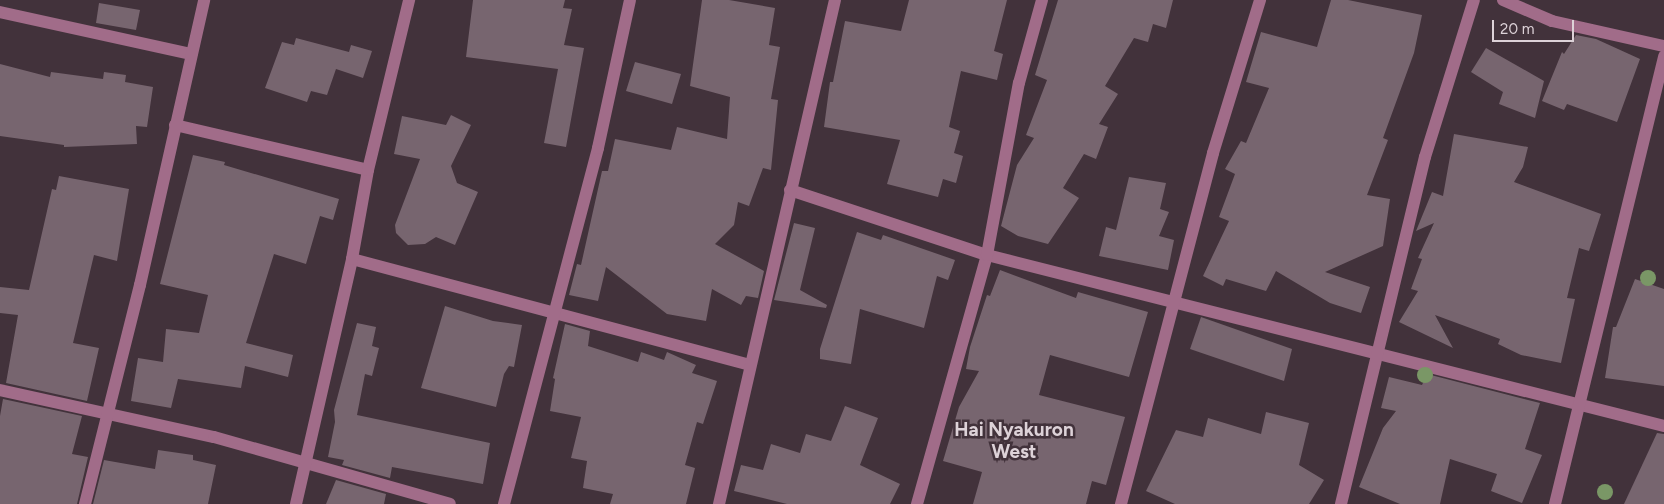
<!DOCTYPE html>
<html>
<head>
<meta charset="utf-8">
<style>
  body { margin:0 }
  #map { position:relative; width:1664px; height:504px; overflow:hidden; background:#42323b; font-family:Figtree,sans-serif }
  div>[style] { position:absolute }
  .building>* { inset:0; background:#77656f }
  .minor>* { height:12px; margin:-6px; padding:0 6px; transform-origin:6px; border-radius:6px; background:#a16c89 }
  .trees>* { width:16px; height:16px; margin:-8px; border-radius:50%; background:#7a9766 }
  span { translate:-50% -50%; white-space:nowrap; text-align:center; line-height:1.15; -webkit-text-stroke:5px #42323b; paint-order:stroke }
  .neighbourhood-label { font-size:19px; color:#ddd2d8; font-weight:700 }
  .scale { position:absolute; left:1492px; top:20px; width:82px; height:22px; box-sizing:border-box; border:2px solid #ddd2d8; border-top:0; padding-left:6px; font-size:15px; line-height:18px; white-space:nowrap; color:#ddd2d8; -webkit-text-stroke:4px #42323b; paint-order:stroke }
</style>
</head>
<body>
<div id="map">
  <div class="building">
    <div style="clip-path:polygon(473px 0,565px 0,563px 8px,572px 9px,564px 45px,584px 48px,566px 147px,544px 143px,558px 69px,466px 57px)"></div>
    <div style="clip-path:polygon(702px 0,729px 0,775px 8px,769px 45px,780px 47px,771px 99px,778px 100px,771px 170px,763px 168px,749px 206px,738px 202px,734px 225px,715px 244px,764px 271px,758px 298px,746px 296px,741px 305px,712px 289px,706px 321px,667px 314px,606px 267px,598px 301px,569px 295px,577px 264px,581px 265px,602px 171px,608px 171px,615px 139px,671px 150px,677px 127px,727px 139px,730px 97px,690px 86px)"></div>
    <div style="clip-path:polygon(909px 0,1007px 0,994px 51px,1003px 54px,997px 80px,961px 71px,949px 127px,960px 131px,954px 153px,963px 156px,956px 183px,943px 179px,938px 197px,887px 184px,900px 140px,824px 127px,830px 82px,833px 82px,845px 21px,901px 31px)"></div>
    <div style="clip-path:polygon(1058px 0,1173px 0,1166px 28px,1153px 24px,1148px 42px,1134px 38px,1105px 86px,1118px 94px,1099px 124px,1108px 127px,1096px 159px,1084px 154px,1063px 188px,1079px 198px,1048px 244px,1018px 236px,1001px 226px,1017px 165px,1034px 138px,1026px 135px,1047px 80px,1035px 75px)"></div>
    <div style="clip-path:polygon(1331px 0,1348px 0,1422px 15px,1414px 53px,1383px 138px,1388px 140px,1367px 195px,1390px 199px,1383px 246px,1325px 272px,1370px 287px,1361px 313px,1330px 303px,1276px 271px,1266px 291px,1226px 279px,1223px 286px,1203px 276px,1229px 221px,1219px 217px,1235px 174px,1225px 169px,1241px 141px,1246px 143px,1269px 88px,1246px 82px,1261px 32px,1317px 47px)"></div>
    <div style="clip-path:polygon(99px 3px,140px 10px,136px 30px,96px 23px)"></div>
    <div style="clip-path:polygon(1576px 35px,1596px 39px,1640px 59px,1617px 122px,1567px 104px,1564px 110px,1542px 101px,1562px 52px,1564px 54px)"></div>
    <div style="clip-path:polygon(296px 38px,349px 52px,351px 45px,372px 51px,363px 78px,336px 69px,327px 95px,311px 91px,307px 102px,265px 88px,282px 42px,294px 45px)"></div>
    <div style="clip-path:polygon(1486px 48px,1544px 81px,1535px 118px,1499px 104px,1503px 92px,1471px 72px)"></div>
    <div style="clip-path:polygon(635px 62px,681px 74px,672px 104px,626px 91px)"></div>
    <div style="clip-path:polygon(0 64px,50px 77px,51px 72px,103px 79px,104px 72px,126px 75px,125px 82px,153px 87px,147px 127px,136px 126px,137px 144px,64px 147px,64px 145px,0 136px)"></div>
    <div style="clip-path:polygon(451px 115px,471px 125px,451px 166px,457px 183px,478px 192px,455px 245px,436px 237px,425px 244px,408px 245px,396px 233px,395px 225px,420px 159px,394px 154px,402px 116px,446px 125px)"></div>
    <div style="clip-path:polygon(1454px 134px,1528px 147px,1523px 167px,1514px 182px,1601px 214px,1589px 251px,1579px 248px,1567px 298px,1575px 299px,1561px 363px,1521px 355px,1498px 344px,1500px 339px,1435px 315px,1453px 348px,1399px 322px,1418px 291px,1411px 289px,1422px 259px,1418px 258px,1434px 223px,1416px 231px,1432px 192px,1443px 196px)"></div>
    <div style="clip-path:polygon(193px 155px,225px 162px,224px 165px,339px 199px,333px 220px,320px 216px,306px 264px,274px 254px,246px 343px,293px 355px,288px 377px,245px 366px,241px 388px,178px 379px,171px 408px,131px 401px,138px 358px,163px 362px,166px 329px,199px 333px,208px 295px,160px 284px)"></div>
    <div style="clip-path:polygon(59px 176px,129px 189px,117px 261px,94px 255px,73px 343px,99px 348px,87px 401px,6px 383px,18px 315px,0 313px,0 287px,29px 290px,52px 189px,56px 190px)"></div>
    <div style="clip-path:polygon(1129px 177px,1166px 183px,1160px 209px,1169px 212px,1159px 236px,1174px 240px,1168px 270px,1099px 256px,1106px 227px,1116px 230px)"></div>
    <div style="clip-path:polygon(794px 223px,815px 228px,800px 290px,827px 305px,826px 308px,774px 300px)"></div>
    <div style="clip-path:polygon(857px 232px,881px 240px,883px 235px,955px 260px,948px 280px,937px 276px,924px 328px,860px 309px,851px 364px,820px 359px,820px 349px)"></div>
    <div style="clip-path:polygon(1000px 270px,1076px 298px,1078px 292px,1148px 312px,1129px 377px,1050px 355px,1039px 395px,1125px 417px,1106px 485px,1092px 481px,1086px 504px,973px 504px,982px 472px,943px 461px,959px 407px,979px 371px,966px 369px,970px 347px,987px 295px,990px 296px)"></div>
    <div style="clip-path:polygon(1635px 279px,1664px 289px,1664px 386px,1605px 378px,1613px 327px,1616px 327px)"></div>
    <div style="clip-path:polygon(445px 306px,493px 321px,522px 325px,514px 367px,509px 366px,504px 374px,496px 407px,421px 388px)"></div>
    <div style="clip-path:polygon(1201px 317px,1292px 349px,1284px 381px,1190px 349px)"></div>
    <div style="clip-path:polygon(357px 323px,376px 327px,372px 346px,379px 348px,372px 376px,365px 374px,357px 415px,490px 443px,483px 484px,392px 467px,390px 478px,342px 465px,344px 460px,328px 457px,335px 422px,334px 410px)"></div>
    <div style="clip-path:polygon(565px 324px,590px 331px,588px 346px,638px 362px,641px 352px,664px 360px,667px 352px,696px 365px,692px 373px,717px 381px,703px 424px,697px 422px,685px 465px,695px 468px,686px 504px,610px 504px,613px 494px,583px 488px,587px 461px,571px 458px,581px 417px,550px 411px,555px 379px,553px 378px)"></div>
    <div style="clip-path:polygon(1427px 374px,1540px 403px,1525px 449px,1542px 455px,1522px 503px,1491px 491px,1497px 474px,1450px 459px,1440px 504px,1400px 504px,1359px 487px,1383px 428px,1396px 411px,1381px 408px,1389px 377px,1422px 385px)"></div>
    <div style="clip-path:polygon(3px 399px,82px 416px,72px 454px,88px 457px,77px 504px,0 504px,0 416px)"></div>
    <div style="clip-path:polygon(845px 406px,878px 418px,860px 465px,900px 484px,890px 504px,787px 504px,734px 491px,741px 465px,763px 470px,771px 444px,800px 453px,806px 434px,831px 441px)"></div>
    <div style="clip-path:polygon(1266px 412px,1309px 423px,1299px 465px,1324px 480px,1309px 504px,1175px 504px,1146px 491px,1176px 430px,1203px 437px,1208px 418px,1261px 434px)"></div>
    <div style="clip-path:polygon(1657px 433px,1664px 434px,1664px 504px,1624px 504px)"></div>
    <div style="clip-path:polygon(158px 450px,193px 455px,193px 460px,216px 465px,208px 504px,93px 504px,104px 460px,155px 469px)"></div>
    <div style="clip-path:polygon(336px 480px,386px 494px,384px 504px,326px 504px)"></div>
  </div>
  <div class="minor">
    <div style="left:1503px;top:0;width:53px;rotate:23.2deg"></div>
    <div style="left:1552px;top:21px;width:115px;rotate:12.6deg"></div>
    <div style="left:0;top:12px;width:196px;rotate:12.4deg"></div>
    <div style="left:175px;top:125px;width:198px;rotate:13.1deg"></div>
    <div style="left:790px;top:190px;width:207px;rotate:18.3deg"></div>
    <div style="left:987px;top:255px;width:698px;rotate:14.18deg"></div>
    <div style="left:352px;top:259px;width:412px;rotate:14.9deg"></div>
    <div style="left:0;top:390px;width:219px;rotate:12.4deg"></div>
    <div style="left:214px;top:437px;width:245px;rotate:15.8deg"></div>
    <div style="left:85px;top:504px;width:226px;rotate:-75.9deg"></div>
    <div style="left:140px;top:285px;width:292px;rotate:-77.3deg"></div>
    <div style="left:296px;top:504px;width:251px;rotate:-77.1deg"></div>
    <div style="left:352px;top:259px;width:90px;rotate:-79.8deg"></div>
    <div style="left:368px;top:170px;width:175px;rotate:-76.4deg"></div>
    <div style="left:504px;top:504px;width:368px;rotate:-75.2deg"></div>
    <div style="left:598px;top:148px;width:151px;rotate:-77.8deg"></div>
    <div style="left:719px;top:504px;width:517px;rotate:-77.04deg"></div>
    <div style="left:917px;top:504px;width:259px;rotate:-74.3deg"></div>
    <div style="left:987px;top:255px;width:175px;rotate:-79.5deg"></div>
    <div style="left:1019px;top:83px;width:86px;rotate:-74.5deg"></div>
    <div style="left:1121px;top:504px;width:363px;rotate:-75.3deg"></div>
    <div style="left:1213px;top:153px;width:160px;rotate:-72.9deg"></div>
    <div style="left:1341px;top:504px;width:357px;rotate:-76.4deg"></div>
    <div style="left:1425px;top:157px;width:164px;rotate:-72.7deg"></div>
    <div style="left:1555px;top:504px;width:461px;rotate:-76.3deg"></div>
  </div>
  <div class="trees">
    <div style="left:1648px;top:278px"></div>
    <div style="left:1425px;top:375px"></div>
    <div style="left:1605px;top:492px"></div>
  </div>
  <div class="neighbourhood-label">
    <span style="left:1014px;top:441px">Hai Nyakuron<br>West</span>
  </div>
  <div class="scale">20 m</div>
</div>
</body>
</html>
